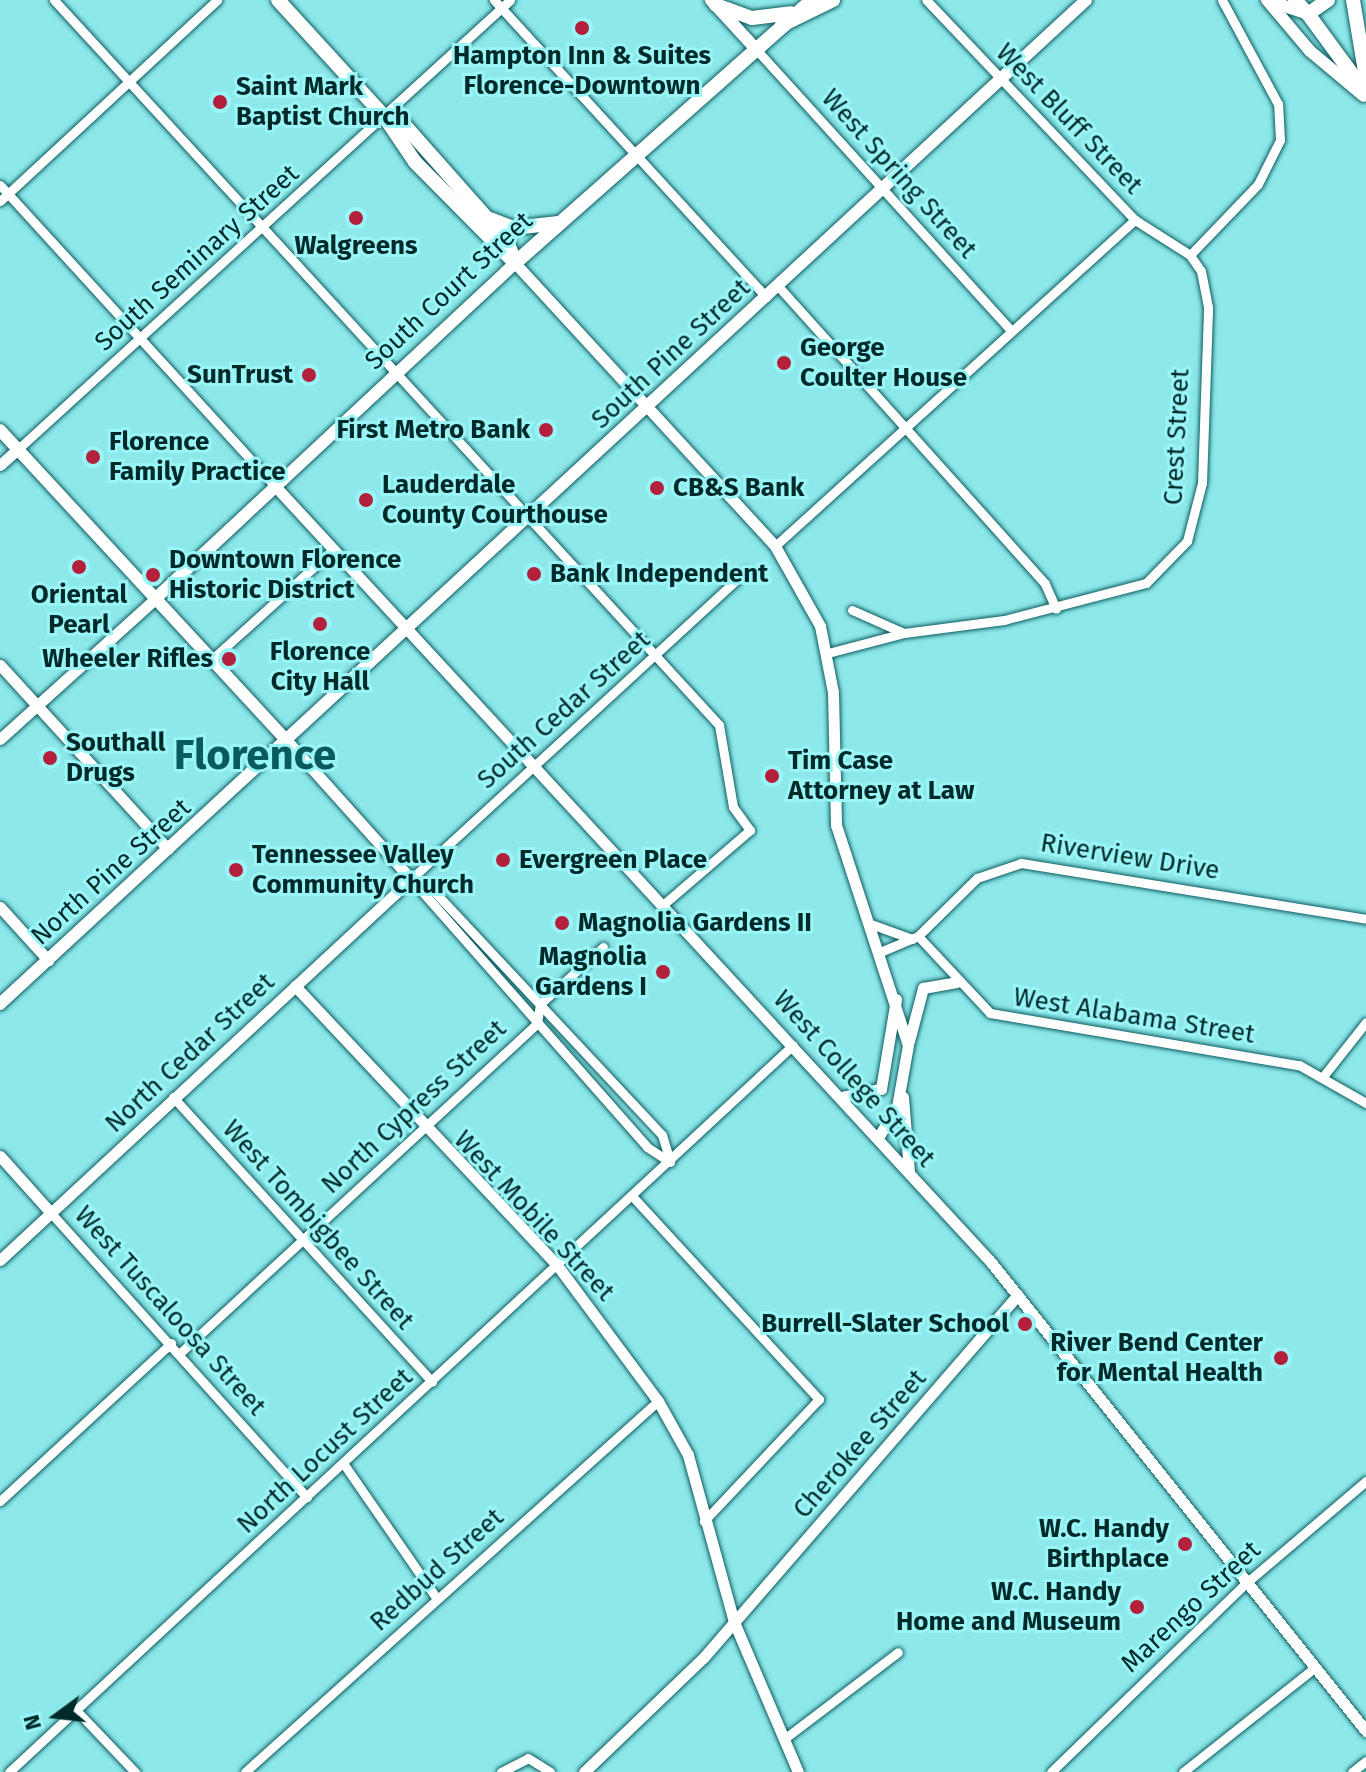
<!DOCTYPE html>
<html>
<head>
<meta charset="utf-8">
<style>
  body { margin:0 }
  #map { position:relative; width:1366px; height:1772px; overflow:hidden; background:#8de8ea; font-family:"Fira Sans",sans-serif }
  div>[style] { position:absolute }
  .roads { filter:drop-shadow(0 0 2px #0e5d5f) drop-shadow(0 0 2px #0e5d5f) }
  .minor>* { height:9px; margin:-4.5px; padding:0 4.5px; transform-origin:4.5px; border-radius:4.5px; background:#fff }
  .tertiary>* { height:11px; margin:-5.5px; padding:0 5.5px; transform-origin:5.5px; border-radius:5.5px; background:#fff }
  .secondary>* { height:12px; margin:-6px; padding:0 6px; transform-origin:6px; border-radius:6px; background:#fff }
  .primary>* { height:14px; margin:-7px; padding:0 7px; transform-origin:7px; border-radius:7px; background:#fff }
  .trunk>* { height:14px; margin:-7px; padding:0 7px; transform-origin:7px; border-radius:7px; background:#fff }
  .dots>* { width:22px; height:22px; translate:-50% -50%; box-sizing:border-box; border:4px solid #9af5f7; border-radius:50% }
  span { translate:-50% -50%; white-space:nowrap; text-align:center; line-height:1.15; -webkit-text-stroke:6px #9af5f7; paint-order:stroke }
  .poi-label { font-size:26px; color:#00292a; font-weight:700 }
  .left { translate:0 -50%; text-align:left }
  .right { translate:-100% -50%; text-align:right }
  .street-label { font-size:26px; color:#00292a }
  .town-label { font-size:42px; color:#095a5c; font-weight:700 }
  .north { position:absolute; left:16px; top:1676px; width:80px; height:80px; -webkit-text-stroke:6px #9af5f7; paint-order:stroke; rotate:255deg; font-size:22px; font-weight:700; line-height:32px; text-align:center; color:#00292a }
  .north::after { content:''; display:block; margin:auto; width:28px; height:36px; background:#00292a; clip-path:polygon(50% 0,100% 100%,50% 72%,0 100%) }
</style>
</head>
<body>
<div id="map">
  <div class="roads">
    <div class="minor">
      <div style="left:54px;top:0;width:984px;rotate:47.47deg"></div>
      <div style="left:719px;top:725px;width:83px;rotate:80.3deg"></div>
      <div style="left:733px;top:807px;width:29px;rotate:54deg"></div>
      <div style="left:750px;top:830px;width:113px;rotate:139.3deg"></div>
      <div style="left:494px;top:0;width:403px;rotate:47.5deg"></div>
      <div style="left:754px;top:47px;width:382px;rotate:47.8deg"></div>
      <div style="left:0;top:185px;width:408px;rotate:47.6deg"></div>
      <div style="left:0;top:201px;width:296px;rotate:-42.8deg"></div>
      <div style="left:1190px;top:255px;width:98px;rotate:-46.2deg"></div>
      <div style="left:1258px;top:184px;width:49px;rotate:-63.4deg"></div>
      <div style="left:1280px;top:140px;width:36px;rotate:-93deg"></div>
      <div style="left:1278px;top:104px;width:118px;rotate:-118.3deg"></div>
      <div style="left:778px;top:286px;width:400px;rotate:48.1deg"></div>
      <div style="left:1045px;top:584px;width:27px;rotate:66deg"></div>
      <div style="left:18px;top:449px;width:666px;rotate:-42.38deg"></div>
      <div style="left:775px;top:546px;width:486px;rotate:-42.2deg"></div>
      <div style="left:852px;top:610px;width:57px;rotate:23.9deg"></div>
      <div style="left:828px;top:653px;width:79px;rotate:-14.7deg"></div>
      <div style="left:904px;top:633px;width:101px;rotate:-7.4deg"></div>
      <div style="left:1004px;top:620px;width:147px;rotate:-14.6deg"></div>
      <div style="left:1146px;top:583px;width:59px;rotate:-45.7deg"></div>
      <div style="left:1187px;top:541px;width:60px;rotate:-75.5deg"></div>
      <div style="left:1202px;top:483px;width:176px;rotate:-88deg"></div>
      <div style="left:1208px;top:307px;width:37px;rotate:-101deg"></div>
      <div style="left:1201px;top:271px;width:19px;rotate:-125deg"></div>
      <div style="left:1190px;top:255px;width:65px;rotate:-147.5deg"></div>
      <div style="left:1135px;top:220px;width:303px;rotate:-133.5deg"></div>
      <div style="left:211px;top:660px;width:166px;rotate:-42.1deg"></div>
      <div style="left:411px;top:879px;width:454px;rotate:-42.6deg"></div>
      <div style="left:411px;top:879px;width:21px;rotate:23deg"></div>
      <div style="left:430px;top:887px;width:340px;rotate:46.9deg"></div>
      <div style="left:662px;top:1135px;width:28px;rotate:73deg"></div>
      <div style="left:411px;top:879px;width:357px;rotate:48.6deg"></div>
      <div style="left:647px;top:1147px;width:27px;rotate:33deg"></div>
      <div style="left:868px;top:923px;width:47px;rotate:20deg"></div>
      <div style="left:918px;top:936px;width:105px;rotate:46.9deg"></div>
      <div style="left:990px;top:1013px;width:313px;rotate:9.6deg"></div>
      <div style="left:1299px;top:1065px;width:77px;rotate:29.6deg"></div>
      <div style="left:880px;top:952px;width:41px;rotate:-22.8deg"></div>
      <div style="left:918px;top:936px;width:83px;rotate:-44.5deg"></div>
      <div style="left:977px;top:878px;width:46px;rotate:-18.8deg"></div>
      <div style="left:1021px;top:863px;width:350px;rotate:9.2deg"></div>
      <div style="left:1325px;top:1074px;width:66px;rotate:-51.7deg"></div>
      <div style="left:173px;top:1097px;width:385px;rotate:47.7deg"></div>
      <div style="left:633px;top:1197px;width:275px;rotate:47.4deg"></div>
      <div style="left:819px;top:1399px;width:168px;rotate:133.3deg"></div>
      <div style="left:50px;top:1212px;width:384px;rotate:48deg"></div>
      <div style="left:180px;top:1353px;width:486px;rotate:-42.7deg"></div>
      <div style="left:537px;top:1023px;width:19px;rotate:-81deg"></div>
      <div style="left:540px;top:1004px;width:85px;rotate:-42.1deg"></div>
      <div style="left:343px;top:1463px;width:165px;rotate:55.3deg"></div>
      <div style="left:0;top:1501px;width:233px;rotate:-42.7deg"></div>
      <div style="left:76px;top:1710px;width:86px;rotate:46.4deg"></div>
      <div style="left:784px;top:1739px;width:143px;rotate:-37.3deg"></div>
      <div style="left:9px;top:1772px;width:1069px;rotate:-42.84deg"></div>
      <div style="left:245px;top:1772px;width:555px;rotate:-41.93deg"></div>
      <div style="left:501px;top:1772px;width:30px;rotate:-27deg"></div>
      <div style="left:528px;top:1758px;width:26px;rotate:32deg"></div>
      <div style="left:1051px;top:1772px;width:270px;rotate:-44.1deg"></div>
      <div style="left:1245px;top:1584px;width:159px;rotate:-40.4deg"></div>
      <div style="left:1183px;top:1772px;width:167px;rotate:-38.4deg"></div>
      <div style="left:1352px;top:1772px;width:18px;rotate:-38deg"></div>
    </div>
    <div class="tertiary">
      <div style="left:515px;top:263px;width:384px;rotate:47.4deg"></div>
      <div style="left:775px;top:546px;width:92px;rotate:60.6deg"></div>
      <div style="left:820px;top:626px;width:67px;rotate:78.9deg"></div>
      <div style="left:833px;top:692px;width:133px;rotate:88.7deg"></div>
      <div style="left:836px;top:825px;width:231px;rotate:71.9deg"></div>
      <div style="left:908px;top:1045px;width:63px;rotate:100.1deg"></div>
      <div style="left:897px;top:1107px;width:36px;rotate:122deg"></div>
      <div style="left:0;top:465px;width:24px;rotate:-42deg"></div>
      <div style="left:275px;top:486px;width:1054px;rotate:47.31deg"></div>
      <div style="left:990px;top:1261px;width:602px;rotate:51.34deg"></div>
      <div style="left:0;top:665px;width:249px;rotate:47.6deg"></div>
      <div style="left:0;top:739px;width:209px;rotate:-42.1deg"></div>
      <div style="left:0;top:907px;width:72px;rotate:47.8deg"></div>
      <div style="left:295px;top:986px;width:383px;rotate:46.8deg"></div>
      <div style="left:557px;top:1265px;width:169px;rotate:53.4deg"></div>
      <div style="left:658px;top:1401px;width:62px;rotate:60.9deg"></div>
      <div style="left:688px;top:1455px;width:173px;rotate:74.6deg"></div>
      <div style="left:734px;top:1622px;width:163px;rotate:66.9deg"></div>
      <div style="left:909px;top:1041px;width:55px;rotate:-75.2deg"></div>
      <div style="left:923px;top:988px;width:34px;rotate:-10deg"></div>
      <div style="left:842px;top:1097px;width:40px;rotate:-12deg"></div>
      <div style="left:881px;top:1089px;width:91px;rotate:-80.5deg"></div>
      <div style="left:903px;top:1097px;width:74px;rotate:85.4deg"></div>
      <div style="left:0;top:1156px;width:75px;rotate:48.2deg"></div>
      <div style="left:0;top:1260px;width:560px;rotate:-42.83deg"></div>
      <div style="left:411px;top:879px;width:186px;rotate:-131.9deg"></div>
      <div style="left:584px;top:1772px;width:166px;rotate:-43.8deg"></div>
      <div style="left:704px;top:1657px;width:479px;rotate:-49.1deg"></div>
    </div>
    <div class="secondary">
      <div style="left:711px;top:0;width:64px;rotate:47.5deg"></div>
      <div style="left:1267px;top:0;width:67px;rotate:49.9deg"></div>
      <div style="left:1310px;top:51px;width:70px;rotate:39.8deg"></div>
      <div style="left:1272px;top:2px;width:38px;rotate:18deg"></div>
      <div style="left:0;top:430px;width:423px;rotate:47.3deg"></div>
      <div style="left:155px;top:599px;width:492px;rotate:-43deg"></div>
      <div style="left:0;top:1004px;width:1479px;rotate:-42.75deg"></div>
    </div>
    <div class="primary">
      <div style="left:1328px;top:0;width:24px;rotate:145deg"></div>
      <div style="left:1308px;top:14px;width:98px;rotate:53.7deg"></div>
      <div style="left:1353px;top:0;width:79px;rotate:80.5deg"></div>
    </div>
    <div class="trunk">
      <div style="left:278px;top:0;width:157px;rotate:47.6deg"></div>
      <div style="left:384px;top:116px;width:55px;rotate:56deg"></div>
      <div style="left:415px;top:162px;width:142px;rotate:45.3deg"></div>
      <div style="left:1295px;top:0;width:19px;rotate:47deg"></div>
      <div style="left:716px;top:5px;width:38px;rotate:20deg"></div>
      <div style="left:752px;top:18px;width:39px;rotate:-7deg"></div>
      <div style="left:782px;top:25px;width:57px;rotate:-26.1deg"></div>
      <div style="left:384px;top:116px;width:16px;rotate:14deg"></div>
      <div style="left:400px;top:120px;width:162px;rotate:48.5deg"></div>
      <div style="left:507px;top:241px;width:22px;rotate:69deg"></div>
      <div style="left:490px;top:219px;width:25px;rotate:21deg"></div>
      <div style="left:513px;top:228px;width:46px;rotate:-6.2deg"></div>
      <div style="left:515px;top:263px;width:397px;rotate:-41.5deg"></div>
    </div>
  </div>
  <div class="dots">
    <div style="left:582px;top:28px;background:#b3203b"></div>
    <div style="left:220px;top:102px;background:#b3203b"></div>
    <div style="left:356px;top:218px;background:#b3203b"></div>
    <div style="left:784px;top:363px;background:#b3203b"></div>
    <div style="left:309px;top:375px;background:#b3203b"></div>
    <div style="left:546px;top:430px;background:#b3203b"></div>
    <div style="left:93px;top:457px;background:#b3203b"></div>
    <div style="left:657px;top:488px;background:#b3203b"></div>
    <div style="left:366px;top:500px;background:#b3203b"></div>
    <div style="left:79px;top:567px;background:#b3203b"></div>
    <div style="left:534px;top:574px;background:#b3203b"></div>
    <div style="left:153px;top:575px;background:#b3203b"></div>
    <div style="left:320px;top:624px;background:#b3203b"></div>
    <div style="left:229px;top:659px;background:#b3203b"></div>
    <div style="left:50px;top:758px;background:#b3203b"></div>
    <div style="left:772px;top:776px;background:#b3203b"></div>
    <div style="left:503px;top:860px;background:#b3203b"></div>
    <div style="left:236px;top:870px;background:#b3203b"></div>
    <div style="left:562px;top:923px;background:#b3203b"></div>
    <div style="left:663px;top:972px;background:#b3203b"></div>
    <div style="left:1025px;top:1324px;background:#b3203b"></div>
    <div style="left:1281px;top:1358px;background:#b3203b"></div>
    <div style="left:1185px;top:1544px;background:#b3203b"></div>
    <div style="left:1137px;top:1607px;background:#b3203b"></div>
  </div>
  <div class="poi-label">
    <span style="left:582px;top:71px">Hampton Inn &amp; Suites<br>Florence-Downtown</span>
    <span class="left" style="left:236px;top:102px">Saint Mark<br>Baptist Church</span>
    <span style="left:356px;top:246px">Walgreens</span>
    <span class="left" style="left:800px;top:363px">George<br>Coulter House</span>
    <span class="right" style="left:293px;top:375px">SunTrust</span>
    <span class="right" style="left:530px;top:430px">First Metro Bank</span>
    <span class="left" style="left:109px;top:457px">Florence<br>Family Practice</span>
    <span class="left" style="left:382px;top:500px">Lauderdale<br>County Courthouse</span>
    <span class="left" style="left:673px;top:488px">CB&amp;S Bank</span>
    <span class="left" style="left:169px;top:575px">Downtown Florence<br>Historic District</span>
    <span class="left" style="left:550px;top:574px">Bank Independent</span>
    <span style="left:79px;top:610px">Oriental<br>Pearl</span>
    <span style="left:320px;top:667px">Florence<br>City Hall</span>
    <span class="right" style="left:213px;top:659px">Wheeler Rifles</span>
    <span class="left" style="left:66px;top:758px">Southall<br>Drugs</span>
    <span class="left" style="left:788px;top:776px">Tim Case<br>Attorney at Law</span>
    <span class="left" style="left:252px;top:870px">Tennessee Valley<br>Community Church</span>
    <span class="left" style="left:519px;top:860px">Evergreen Place</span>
    <span class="left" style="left:578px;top:923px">Magnolia Gardens II</span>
    <span class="right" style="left:647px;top:972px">Magnolia<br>Gardens I</span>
    <span class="right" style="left:1009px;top:1324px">Burrell-Slater School</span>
    <span class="right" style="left:1263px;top:1358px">River Bend Center<br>for Mental Health</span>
    <span class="right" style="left:1169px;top:1544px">W.C. Handy<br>Birthplace</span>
    <span class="right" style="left:1121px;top:1607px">W.C. Handy<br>Home and Museum</span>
  </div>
  <div class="street-label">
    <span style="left:1069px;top:119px;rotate:46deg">West Bluff Street</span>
    <span style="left:899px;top:174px;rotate:48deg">West Spring Street</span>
    <span style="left:197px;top:258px;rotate:-42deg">South Seminary Street</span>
    <span style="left:449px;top:291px;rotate:-43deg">South Court Street</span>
    <span style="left:671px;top:354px;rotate:-43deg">South Pine Street</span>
    <span style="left:1177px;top:437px;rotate:-87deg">Crest Street</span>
    <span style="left:564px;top:710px;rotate:-42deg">South Cedar Street</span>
    <span style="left:1130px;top:857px;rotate:9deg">Riverview Drive</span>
    <span style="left:111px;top:872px;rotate:-42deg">North Pine Street</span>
    <span style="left:1134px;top:1016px;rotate:9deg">West Alabama Street</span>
    <span style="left:190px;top:1053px;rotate:-43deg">North Cedar Street</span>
    <span style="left:854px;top:1079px;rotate:48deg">West College Street</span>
    <span style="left:414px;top:1107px;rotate:-43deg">North Cypress Street</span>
    <span style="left:534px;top:1216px;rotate:47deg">West Mobile Street</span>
    <span style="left:318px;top:1225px;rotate:48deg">West Tombigbee Street</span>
    <span style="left:170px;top:1311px;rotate:48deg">West Tuscaloosa Street</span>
    <span style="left:860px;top:1444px;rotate:-49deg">Cherokee Street</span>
    <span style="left:325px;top:1451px;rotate:-43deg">North Locust Street</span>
    <span style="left:437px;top:1570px;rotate:-42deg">Redbud Street</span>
    <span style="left:1191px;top:1607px;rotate:-43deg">Marengo Street</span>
  </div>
  <div class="town-label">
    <span style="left:255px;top:755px">Florence</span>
  </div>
  <div class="north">N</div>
</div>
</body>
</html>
